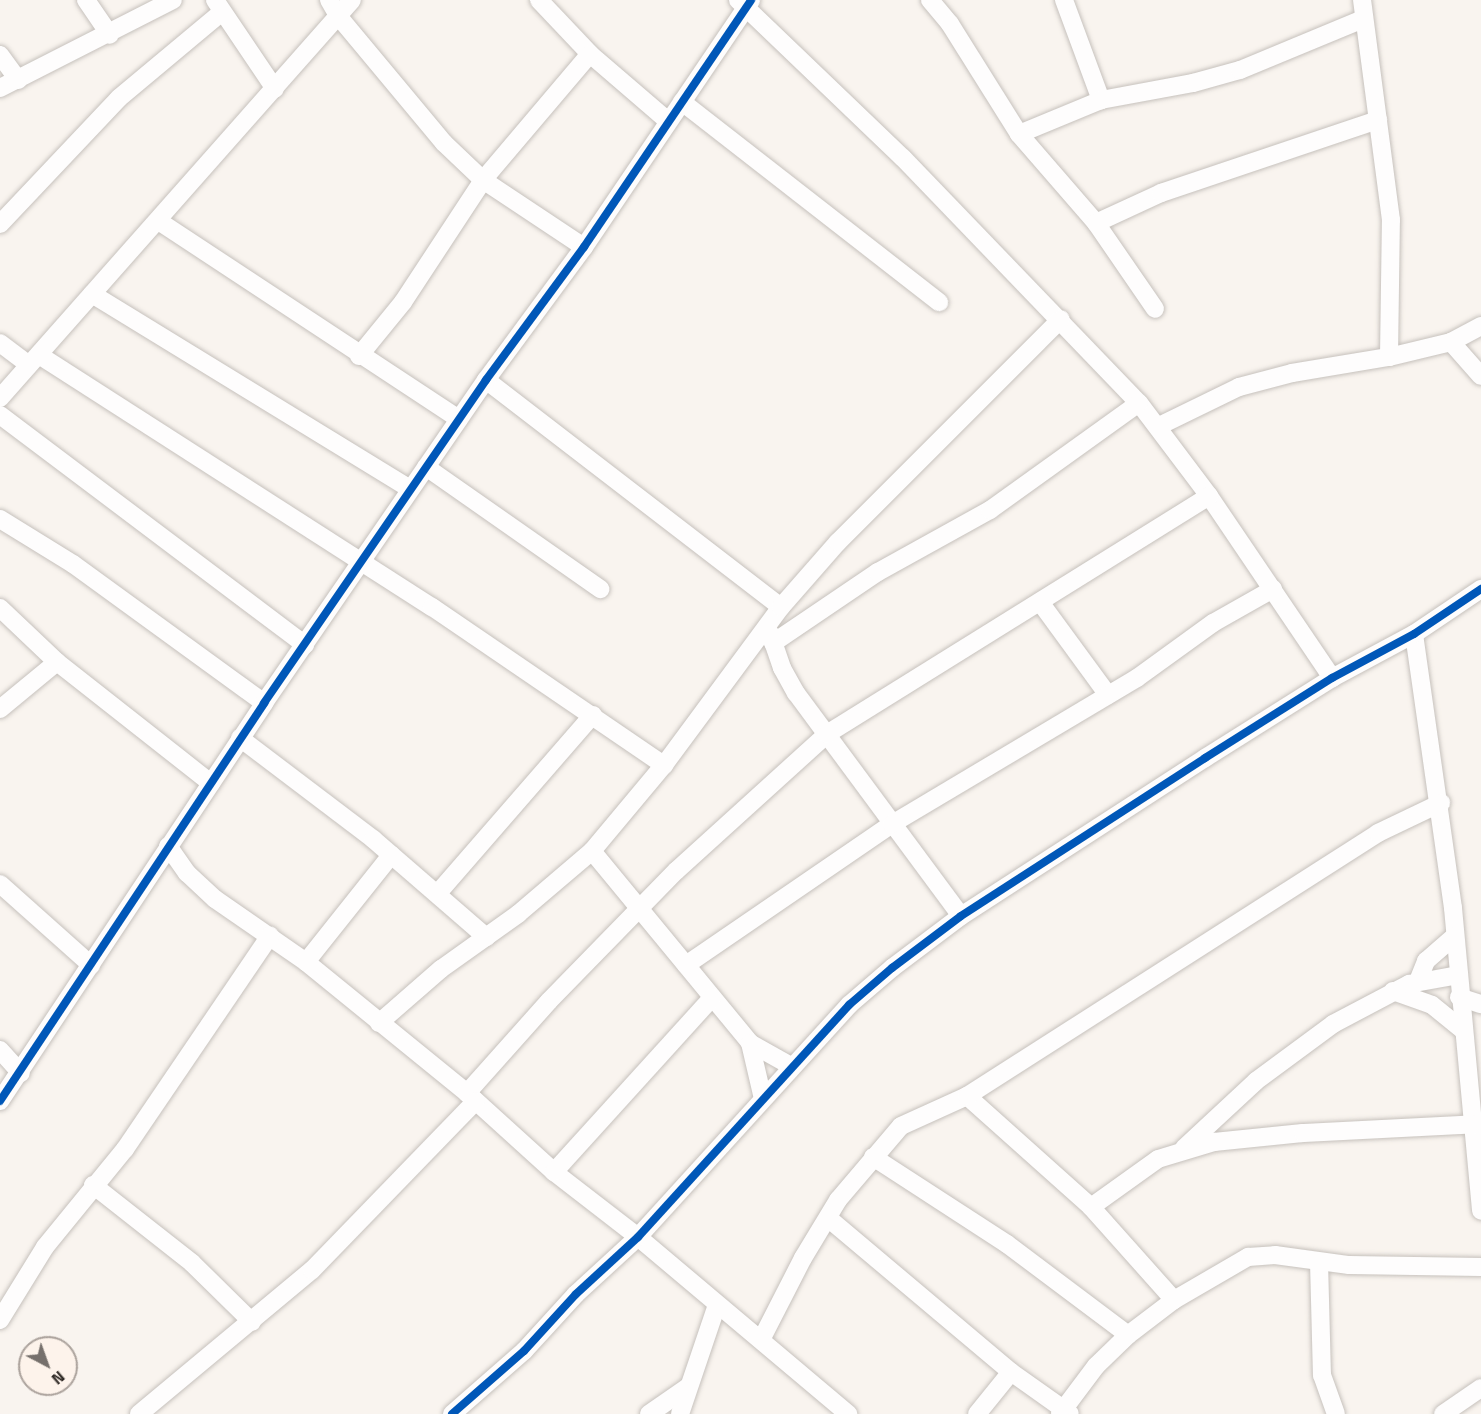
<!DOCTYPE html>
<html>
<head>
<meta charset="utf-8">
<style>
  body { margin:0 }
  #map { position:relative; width:1481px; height:1414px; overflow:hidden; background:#f9f4ef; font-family:"Titillium Web",sans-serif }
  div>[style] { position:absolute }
  .roads { filter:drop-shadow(0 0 2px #c6c1bc) drop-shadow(0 0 2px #c6c1bc) }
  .minor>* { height:18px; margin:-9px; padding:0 9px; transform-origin:9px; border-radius:9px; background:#fefdfd }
  .cycleway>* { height:8px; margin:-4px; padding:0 4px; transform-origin:4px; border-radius:4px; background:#0057b8 }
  span { translate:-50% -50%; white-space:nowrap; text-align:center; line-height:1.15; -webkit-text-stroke:5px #fdf3eb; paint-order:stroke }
  .north { position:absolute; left:18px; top:1336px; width:60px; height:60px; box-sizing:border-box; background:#fdf3eb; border:2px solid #aba29c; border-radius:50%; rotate:139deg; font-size:16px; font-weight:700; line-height:24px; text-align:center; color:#2f2925 }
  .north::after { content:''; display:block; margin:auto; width:21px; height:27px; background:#76706c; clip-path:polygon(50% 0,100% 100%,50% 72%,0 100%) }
</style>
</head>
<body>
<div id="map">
  <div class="roads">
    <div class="minor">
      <div style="left:86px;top:0;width:42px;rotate:55.6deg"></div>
      <div style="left:215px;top:0;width:107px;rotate:56deg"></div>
      <div style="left:329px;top:0;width:20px;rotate:60deg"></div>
      <div style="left:339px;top:17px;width:164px;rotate:50.2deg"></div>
      <div style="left:444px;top:143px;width:54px;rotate:43.5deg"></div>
      <div style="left:483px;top:180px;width:121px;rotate:33.6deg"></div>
      <div style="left:539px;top:0;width:74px;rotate:46.6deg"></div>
      <div style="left:738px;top:0;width:228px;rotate:43.8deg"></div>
      <div style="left:903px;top:158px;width:340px;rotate:46.1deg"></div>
      <div style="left:1139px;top:403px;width:116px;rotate:53deg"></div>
      <div style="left:1209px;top:496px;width:220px;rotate:55.9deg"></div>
      <div style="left:930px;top:0;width:31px;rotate:50deg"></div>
      <div style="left:950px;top:24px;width:130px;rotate:57.9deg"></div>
      <div style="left:1019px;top:134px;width:118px;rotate:49.1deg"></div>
      <div style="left:1096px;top:223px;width:104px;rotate:55.5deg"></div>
      <div style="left:1064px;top:0;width:107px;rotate:69.7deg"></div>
      <div style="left:1101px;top:100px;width:94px;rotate:-10.5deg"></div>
      <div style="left:1193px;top:83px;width:49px;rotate:-15.5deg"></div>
      <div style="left:1240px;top:70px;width:133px;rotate:-22.5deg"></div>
      <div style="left:0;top:55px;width:31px;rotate:54deg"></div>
      <div style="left:0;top:88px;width:194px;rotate:-27deg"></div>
      <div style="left:682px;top:102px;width:326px;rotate:37.9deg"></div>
      <div style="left:1019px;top:134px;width:89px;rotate:-22.5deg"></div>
      <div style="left:160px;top:222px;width:358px;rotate:33.4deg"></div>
      <div style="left:1096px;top:223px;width:72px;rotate:-24.8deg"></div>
      <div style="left:1161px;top:193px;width:229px;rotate:-18.6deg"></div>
      <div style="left:0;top:224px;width:173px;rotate:-46.6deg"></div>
      <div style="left:119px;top:98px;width:134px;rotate:-39.9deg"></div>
      <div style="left:92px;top:294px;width:373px;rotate:31.5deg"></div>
      <div style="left:1451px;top:342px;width:45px;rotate:48.6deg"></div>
      <div style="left:0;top:343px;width:36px;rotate:37deg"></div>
      <div style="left:39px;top:355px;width:467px;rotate:32.7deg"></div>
      <div style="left:432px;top:607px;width:281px;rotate:34.3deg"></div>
      <div style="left:359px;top:356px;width:70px;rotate:-50.8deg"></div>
      <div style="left:403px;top:302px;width:146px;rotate:-56.7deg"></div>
      <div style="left:483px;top:180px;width:165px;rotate:-49.7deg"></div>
      <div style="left:590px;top:54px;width:103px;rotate:40.7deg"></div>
      <div style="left:1389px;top:357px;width:64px;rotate:-13.6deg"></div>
      <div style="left:1451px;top:342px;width:34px;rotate:-28deg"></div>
      <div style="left:486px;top:380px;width:372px;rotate:37.6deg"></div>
      <div style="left:0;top:398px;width:531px;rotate:-48.51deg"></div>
      <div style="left:0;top:415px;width:382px;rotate:37deg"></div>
      <div style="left:1159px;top:426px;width:89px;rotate:-26deg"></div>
      <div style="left:1239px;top:387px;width:55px;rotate:-14.8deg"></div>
      <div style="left:1292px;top:373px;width:98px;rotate:-9.4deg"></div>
      <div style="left:1389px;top:357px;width:137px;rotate:-89.2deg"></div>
      <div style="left:1391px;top:220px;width:222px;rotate:-97.5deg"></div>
      <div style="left:426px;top:467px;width:213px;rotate:35deg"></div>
      <div style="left:0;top:519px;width:86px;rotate:31.7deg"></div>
      <div style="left:73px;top:564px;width:236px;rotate:36deg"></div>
      <div style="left:1040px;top:602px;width:115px;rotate:53.8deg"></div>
      <div style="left:0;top:608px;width:79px;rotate:43.5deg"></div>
      <div style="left:57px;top:662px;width:196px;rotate:38.2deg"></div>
      <div style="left:770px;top:633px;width:37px;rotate:71deg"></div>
      <div style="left:782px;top:668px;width:29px;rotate:61deg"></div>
      <div style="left:796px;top:693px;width:277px;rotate:53.5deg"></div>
      <div style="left:1414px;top:634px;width:277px;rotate:81.9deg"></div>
      <div style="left:1453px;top:908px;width:304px;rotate:84.7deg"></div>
      <div style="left:773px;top:643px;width:127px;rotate:-34.1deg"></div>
      <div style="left:878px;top:572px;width:128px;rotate:-29deg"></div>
      <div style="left:990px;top:510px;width:183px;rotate:-35.7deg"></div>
      <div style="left:0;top:709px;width:74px;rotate:-39.5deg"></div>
      <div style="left:240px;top:738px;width:167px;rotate:37.2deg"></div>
      <div style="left:373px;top:839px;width:150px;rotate:40.9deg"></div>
      <div style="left:168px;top:846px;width:33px;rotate:55deg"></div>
      <div style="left:187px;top:873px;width:38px;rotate:43deg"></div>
      <div style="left:215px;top:899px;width:111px;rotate:34.7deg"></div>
      <div style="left:306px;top:962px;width:208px;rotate:39.1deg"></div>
      <div style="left:467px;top:1093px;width:118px;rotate:42.2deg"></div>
      <div style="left:554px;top:1172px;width:106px;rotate:37.7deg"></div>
      <div style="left:638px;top:1237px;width:275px;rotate:40.1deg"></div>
      <div style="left:592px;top:851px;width:249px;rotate:50.5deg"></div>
      <div style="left:750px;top:1043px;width:47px;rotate:29.3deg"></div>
      <div style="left:0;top:884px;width:122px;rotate:41.7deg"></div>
      <div style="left:438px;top:893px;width:236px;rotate:-49deg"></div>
      <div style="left:306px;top:962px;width:137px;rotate:-51.5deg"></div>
      <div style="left:686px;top:965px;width:250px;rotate:-34.4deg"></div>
      <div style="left:892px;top:824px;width:285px;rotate:-30.8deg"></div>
      <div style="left:1137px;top:678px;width:94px;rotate:-35.9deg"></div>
      <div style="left:1213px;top:623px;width:69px;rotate:-29.5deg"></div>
      <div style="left:1418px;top:981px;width:22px;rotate:-68deg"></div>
      <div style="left:1426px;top:961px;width:38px;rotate:-41deg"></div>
      <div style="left:1393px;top:991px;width:41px;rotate:19.7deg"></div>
      <div style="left:1432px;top:1005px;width:40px;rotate:39deg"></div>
      <div style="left:1459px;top:997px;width:23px;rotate:18deg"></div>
      <div style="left:379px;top:1023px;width:82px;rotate:-41.1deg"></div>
      <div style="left:441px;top:969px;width:95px;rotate:-35.5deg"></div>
      <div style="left:518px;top:914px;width:97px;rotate:-40.4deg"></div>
      <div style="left:592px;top:851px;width:112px;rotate:-50.1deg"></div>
      <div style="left:664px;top:765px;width:197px;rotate:-53.5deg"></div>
      <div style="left:781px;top:607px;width:86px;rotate:-48.8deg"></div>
      <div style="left:838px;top:542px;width:315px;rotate:-45deg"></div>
      <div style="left:750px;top:1043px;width:57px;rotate:76.9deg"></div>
      <div style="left:0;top:1050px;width:31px;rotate:48deg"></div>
      <div style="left:467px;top:1093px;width:123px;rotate:-48.3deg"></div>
      <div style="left:549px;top:1001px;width:182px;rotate:-45.7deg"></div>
      <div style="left:676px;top:871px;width:204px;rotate:-42.2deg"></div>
      <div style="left:827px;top:734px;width:450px;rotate:-31.9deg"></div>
      <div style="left:967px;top:1096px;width:166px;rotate:41.8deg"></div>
      <div style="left:0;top:1101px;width:478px;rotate:-56.4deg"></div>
      <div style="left:264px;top:703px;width:392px;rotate:-55.5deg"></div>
      <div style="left:486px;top:380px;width:165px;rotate:-53.6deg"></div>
      <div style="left:584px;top:247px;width:298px;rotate:-55.9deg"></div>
      <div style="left:1184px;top:1148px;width:98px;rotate:-42.9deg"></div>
      <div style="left:1256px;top:1081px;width:96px;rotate:-36.5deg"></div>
      <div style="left:1333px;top:1024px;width:86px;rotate:-27.8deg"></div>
      <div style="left:1409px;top:984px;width:51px;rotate:-10.2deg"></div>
      <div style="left:873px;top:1157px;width:160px;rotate:33deg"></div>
      <div style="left:1007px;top:1244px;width:151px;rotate:36.9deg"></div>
      <div style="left:554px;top:1172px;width:235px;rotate:-47.8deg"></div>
      <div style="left:93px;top:1185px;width:126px;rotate:38.2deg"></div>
      <div style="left:192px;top:1263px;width:84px;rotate:44.5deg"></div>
      <div style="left:828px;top:1218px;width:239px;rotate:40.1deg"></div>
      <div style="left:1011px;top:1372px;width:72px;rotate:35.4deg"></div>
      <div style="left:1319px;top:1262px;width:113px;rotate:88.5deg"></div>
      <div style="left:1322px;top:1375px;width:41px;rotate:70.3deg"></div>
      <div style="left:1174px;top:1300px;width:125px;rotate:-131.7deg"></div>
      <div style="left:1091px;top:1207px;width:82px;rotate:-35.6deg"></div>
      <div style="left:1158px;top:1159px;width:59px;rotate:-16.9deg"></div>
      <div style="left:1214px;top:1142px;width:89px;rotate:-5.8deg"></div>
      <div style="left:1303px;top:1133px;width:178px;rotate:-2.9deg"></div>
      <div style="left:0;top:1320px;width:86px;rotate:-58.3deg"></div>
      <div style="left:45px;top:1247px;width:127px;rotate:-50.8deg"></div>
      <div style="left:125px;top:1149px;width:258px;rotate:-55.8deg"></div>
      <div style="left:761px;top:1340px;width:92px;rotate:-62.9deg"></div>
      <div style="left:803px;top:1258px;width:68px;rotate:-58.9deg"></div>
      <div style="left:838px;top:1200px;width:97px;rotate:-49.6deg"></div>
      <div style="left:901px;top:1126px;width:72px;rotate:-24.4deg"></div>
      <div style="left:967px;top:1096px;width:488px;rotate:-32.6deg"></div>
      <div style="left:1378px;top:833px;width:70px;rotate:-25.5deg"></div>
      <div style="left:139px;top:1414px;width:225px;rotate:-39.8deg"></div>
      <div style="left:312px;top:1270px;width:235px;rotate:-45.9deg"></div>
      <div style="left:452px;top:1414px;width:96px;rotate:-41.2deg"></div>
      <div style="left:524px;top:1351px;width:77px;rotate:-47.6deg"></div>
      <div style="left:576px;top:1294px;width:84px;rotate:-42.6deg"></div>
      <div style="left:638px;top:1237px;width:314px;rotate:-47.7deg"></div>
      <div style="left:849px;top:1005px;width:57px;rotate:-40.7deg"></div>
      <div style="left:892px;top:968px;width:86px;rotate:-37deg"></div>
      <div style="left:961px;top:916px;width:291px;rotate:-32.9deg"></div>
      <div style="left:1205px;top:758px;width:150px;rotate:-32.2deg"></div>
      <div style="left:1332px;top:678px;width:93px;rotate:-28.2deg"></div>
      <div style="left:1414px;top:634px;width:81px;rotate:-33.9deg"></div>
      <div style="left:649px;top:1414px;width:47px;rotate:-34.7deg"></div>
      <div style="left:680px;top:1414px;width:115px;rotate:-71.3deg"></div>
      <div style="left:977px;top:1414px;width:54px;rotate:-51deg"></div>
      <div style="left:1060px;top:1414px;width:60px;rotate:-53.1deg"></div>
      <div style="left:1096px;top:1366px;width:45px;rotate:-44.1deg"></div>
      <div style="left:1128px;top:1335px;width:58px;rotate:-37.3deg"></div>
      <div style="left:1174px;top:1300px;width:86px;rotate:-30.2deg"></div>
      <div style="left:1248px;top:1257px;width:27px;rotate:-4deg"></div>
      <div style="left:1275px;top:1255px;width:75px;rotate:7.7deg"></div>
      <div style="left:1349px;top:1265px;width:132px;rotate:0.9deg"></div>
      <div style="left:1443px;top:1414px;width:46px;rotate:-34.4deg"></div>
    </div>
  </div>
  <div class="cycleway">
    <div style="left:0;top:1101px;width:478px;rotate:-56.4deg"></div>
    <div style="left:264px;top:703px;width:392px;rotate:-55.5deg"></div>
    <div style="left:486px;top:380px;width:165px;rotate:-53.6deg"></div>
    <div style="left:584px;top:247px;width:298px;rotate:-55.9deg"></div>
    <div style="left:452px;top:1414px;width:96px;rotate:-41.2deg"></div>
    <div style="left:524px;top:1351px;width:77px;rotate:-47.6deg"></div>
    <div style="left:576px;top:1294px;width:84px;rotate:-42.6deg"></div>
    <div style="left:638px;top:1237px;width:314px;rotate:-47.7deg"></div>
    <div style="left:849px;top:1005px;width:57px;rotate:-40.7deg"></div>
    <div style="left:892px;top:968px;width:86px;rotate:-37deg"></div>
    <div style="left:961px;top:916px;width:291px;rotate:-32.9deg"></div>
    <div style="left:1205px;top:758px;width:150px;rotate:-32.2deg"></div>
    <div style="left:1332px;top:678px;width:93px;rotate:-28.2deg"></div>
    <div style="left:1414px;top:634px;width:81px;rotate:-33.9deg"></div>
  </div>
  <div class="north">N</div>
</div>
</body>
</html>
